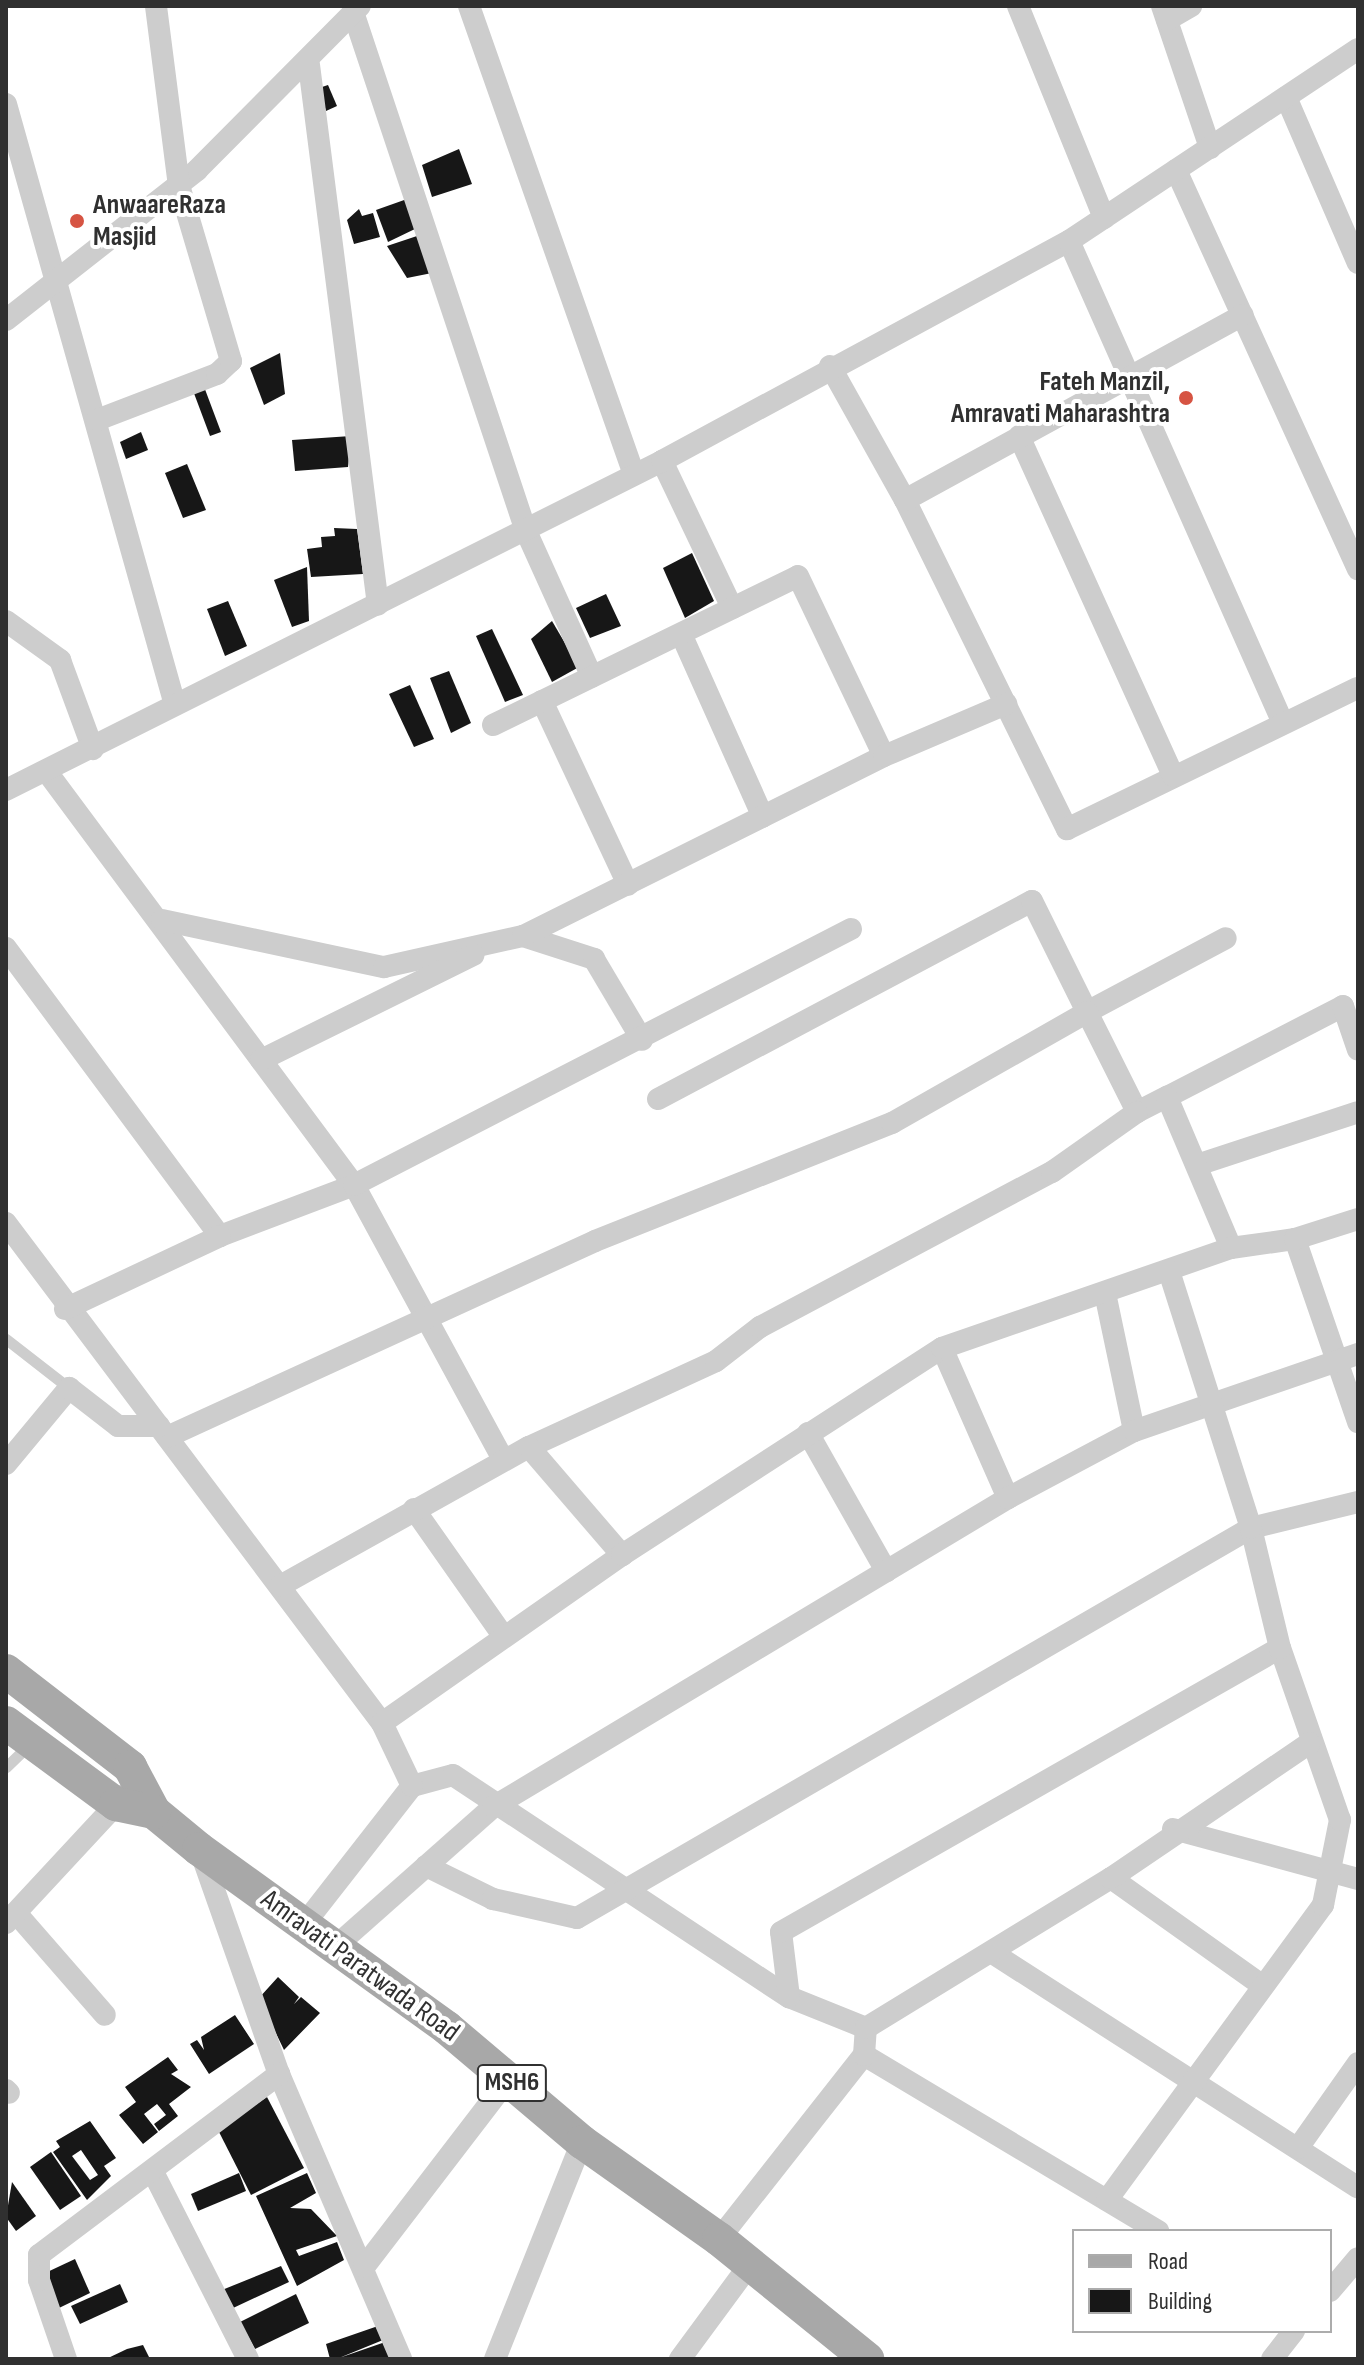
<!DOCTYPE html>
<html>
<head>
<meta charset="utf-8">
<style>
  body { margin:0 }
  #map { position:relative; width:1364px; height:2365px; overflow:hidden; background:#fff; font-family:"Sofia Sans Condensed",sans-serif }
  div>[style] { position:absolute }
  .building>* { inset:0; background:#171717 }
  .lane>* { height:11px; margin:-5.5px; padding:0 5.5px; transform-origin:5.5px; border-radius:5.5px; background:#cdcdcd }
  .street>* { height:22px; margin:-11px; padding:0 11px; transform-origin:11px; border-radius:11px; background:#cdcdcd }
  .primary>* { height:34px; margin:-17px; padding:0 17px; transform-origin:17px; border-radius:17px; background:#a8a8a8 }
  .dots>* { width:22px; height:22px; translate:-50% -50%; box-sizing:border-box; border:4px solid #fff; border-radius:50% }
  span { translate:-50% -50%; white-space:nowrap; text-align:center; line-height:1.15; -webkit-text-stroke:8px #fff; paint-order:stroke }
  .shield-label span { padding:2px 6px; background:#fff; border:2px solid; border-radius:6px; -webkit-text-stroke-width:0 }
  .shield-label { font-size:26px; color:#303030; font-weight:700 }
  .poi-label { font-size:28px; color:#303030; font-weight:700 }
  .left { translate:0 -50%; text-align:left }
  .right { translate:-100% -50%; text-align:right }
  .street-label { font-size:28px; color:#303030 }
  .frame { position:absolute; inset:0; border:8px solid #303030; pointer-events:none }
  .legend { position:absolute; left:1072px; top:2229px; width:260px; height:104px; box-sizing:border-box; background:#fff; border:2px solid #acacac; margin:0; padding:10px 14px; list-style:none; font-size:24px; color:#303030 }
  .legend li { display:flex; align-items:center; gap:16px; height:40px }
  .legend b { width:40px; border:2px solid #acacac }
</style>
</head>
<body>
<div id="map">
  <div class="building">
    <div style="clip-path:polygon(328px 85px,337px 106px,326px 111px,319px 88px)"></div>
    <div style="clip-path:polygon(459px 149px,472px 184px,432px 197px,422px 165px)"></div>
    <div style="clip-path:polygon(407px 199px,417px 228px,388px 242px,376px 210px)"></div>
    <div style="clip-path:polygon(359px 209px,362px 216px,373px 213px,380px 237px,354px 244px,347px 220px)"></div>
    <div style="clip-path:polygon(417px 236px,432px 273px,407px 278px,387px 246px)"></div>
    <div style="clip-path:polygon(280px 353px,285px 394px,264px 405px,250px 368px)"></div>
    <div style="clip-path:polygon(203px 384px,221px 432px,210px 436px,192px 388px)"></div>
    <div style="clip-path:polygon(141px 432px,148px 450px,126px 459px,120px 442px)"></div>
    <div style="clip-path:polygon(351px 436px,348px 467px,295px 471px,292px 440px)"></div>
    <div style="clip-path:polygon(187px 464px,206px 510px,183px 518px,165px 473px)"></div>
    <div style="clip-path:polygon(334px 528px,357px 529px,363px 574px,311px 577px,307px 549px,322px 547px,321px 537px,335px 536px)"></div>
    <div style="clip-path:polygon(692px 553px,714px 601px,685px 618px,663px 568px)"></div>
    <div style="clip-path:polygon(307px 567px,309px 621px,292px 627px,274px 580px)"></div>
    <div style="clip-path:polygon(606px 594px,621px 626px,590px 638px,576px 608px)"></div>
    <div style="clip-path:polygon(228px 601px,247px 646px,225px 656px,207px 609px)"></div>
    <div style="clip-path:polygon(552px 621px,579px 667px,552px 682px,531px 639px)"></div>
    <div style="clip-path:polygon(492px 629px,523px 695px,505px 702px,476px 636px)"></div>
    <div style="clip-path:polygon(449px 671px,471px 723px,451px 733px,430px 678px)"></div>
    <div style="clip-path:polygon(410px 685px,434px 739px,414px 747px,389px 694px)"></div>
    <div style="clip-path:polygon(278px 1977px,299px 1997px,294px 2004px,301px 1997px,320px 2013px,284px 2050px,259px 1998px)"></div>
    <div style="clip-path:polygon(235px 2015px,254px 2044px,209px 2074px,190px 2044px,197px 2040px,204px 2050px,201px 2037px)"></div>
    <div style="clip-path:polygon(168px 2057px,178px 2070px,171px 2074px,191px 2087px,169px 2104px,178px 2116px,159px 2131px,154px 2124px,166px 2115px,157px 2104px,144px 2114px,158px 2132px,143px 2144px,119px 2115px,136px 2102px,125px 2087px)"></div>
    <div style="clip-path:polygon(267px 2097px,304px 2168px,251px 2195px,218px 2130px)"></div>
    <div style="clip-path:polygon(evenodd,90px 2121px,116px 2158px,104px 2166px,111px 2176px,87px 2200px,53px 2152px,60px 2147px,56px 2141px,90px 2121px,81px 2150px,98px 2175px,90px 2180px,72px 2156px,81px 2150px)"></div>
    <div style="clip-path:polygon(51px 2152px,81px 2196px,60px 2210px,30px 2167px)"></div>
    <div style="clip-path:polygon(239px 2173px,246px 2191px,198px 2211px,191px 2194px)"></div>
    <div style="clip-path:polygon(307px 2173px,316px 2193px,290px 2208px,311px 2209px,337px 2236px,296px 2250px,299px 2256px,337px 2242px,344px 2260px,297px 2286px,256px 2196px)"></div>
    <div style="clip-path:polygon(12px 2182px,36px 2216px,16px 2231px,6px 2217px)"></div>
    <div style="clip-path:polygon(75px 2259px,90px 2293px,59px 2308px,43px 2274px)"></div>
    <div style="clip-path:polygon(281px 2266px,289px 2282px,231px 2309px,222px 2290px)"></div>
    <div style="clip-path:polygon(120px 2284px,128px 2302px,80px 2324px,71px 2306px)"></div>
    <div style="clip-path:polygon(296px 2294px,309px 2323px,255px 2349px,240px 2322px)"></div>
    <div style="clip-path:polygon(378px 2326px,383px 2340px,339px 2358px,391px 2340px,391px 2359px,330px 2359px,326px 2344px)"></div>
    <div style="clip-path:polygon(143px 2345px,150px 2359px,106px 2359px,127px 2349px)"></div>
  </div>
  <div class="lane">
    <div style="left:6px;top:1339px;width:80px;rotate:37.9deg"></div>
    <div style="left:6px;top:1767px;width:32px;rotate:-44deg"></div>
  </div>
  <div class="street">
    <div style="left:469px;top:6px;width:492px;rotate:70.6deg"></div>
    <div style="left:1018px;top:6px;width:229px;rotate:67.9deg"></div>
    <div style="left:1162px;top:6px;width:150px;rotate:71.3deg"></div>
    <div style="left:353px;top:12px;width:547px;rotate:71.57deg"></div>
    <div style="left:526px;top:531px;width:160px;rotate:65.7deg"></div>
    <div style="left:1167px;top:20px;width:28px;rotate:-30deg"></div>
    <div style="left:309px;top:65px;width:544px;rotate:82.72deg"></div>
    <div style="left:1286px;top:97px;width:181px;rotate:66.6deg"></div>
    <div style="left:6px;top:104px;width:624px;rotate:74.29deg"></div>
    <div style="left:1176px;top:170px;width:439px;rotate:65.5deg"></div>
    <div style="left:1069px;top:241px;width:525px;rotate:66.07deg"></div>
    <div style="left:6px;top:320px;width:243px;rotate:-38.1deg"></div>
    <div style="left:197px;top:170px;width:231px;rotate:-45.2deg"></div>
    <div style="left:830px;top:366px;width:154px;rotate:60.8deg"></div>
    <div style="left:905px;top:500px;width:367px;rotate:63.8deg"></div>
    <div style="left:1067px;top:829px;width:323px;rotate:-25.9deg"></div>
    <div style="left:97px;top:420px;width:129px;rotate:-21deg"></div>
    <div style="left:217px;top:374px;width:19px;rotate:-43deg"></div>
    <div style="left:231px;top:361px;width:183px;rotate:-106.5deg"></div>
    <div style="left:179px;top:186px;width:181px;rotate:-97.3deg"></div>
    <div style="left:1019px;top:436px;width:373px;rotate:65.6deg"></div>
    <div style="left:662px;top:461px;width:163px;rotate:64.5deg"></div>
    <div style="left:905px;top:500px;width:385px;rotate:-28.7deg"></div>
    <div style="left:6px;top:621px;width:67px;rotate:35.8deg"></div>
    <div style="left:60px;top:660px;width:95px;rotate:69.7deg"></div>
    <div style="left:682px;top:636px;width:198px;rotate:65.9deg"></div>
    <div style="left:542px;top:701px;width:203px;rotate:64.9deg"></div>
    <div style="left:493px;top:725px;width:339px;rotate:-26deg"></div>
    <div style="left:798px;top:576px;width:199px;rotate:64.5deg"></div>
    <div style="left:47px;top:772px;width:515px;rotate:53.38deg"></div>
    <div style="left:354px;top:1185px;width:311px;rotate:61.5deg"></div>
    <div style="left:6px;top:790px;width:734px;rotate:-26.63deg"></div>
    <div style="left:662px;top:461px;width:463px;rotate:-28.4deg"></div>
    <div style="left:1069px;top:241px;width:347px;rotate:-33.6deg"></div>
    <div style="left:162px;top:920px;width:227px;rotate:12deg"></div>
    <div style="left:384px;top:967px;width:142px;rotate:-12.6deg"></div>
    <div style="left:523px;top:936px;width:75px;rotate:17.9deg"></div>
    <div style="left:594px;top:959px;width:94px;rotate:59.3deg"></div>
    <div style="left:523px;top:936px;width:403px;rotate:-26.5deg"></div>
    <div style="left:884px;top:756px;width:133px;rotate:-23.1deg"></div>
    <div style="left:6px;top:948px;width:359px;rotate:53.4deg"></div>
    <div style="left:220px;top:1236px;width:143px;rotate:-20.8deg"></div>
    <div style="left:354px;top:1185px;width:559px;rotate:-27.25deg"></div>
    <div style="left:261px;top:1060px;width:237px;rotate:-26.3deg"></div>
    <div style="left:1167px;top:1097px;width:198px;rotate:-27.3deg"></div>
    <div style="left:1343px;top:1006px;width:46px;rotate:71.2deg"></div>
    <div style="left:658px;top:1099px;width:423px;rotate:-27.9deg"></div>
    <div style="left:1032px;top:901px;width:124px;rotate:63.6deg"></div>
    <div style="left:1087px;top:1012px;width:157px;rotate:-28deg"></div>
    <div style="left:1197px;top:1165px;width:169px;rotate:-18.2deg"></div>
    <div style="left:6px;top:1223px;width:626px;rotate:53.06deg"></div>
    <div style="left:1295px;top:1239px;width:194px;rotate:71deg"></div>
    <div style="left:1105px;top:1293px;width:141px;rotate:78.1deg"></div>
    <div style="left:65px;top:1309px;width:171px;rotate:-25.2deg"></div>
    <div style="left:942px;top:1348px;width:164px;rotate:66.3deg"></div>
    <div style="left:808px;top:1433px;width:159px;rotate:60.5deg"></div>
    <div style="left:167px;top:1437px;width:471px;rotate:-24.6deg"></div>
    <div style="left:595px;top:1241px;width:320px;rotate:-21.7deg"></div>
    <div style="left:892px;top:1123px;width:224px;rotate:-29.6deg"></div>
    <div style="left:1087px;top:1012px;width:112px;rotate:63.4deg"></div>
    <div style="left:1137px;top:1112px;width:34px;rotate:-27deg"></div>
    <div style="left:1167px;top:1097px;width:164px;rotate:67deg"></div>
    <div style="left:529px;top:1447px;width:206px;rotate:-24.7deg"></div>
    <div style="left:716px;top:1361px;width:56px;rotate:-37.7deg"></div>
    <div style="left:760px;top:1327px;width:331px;rotate:-28deg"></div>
    <div style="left:1052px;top:1172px;width:104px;rotate:-35.2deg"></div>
    <div style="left:6px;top:1464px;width:99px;rotate:-50.3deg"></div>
    <div style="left:69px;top:1388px;width:62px;rotate:37.8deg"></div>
    <div style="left:118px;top:1426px;width:41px"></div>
    <div style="left:414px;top:1509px;width:156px;rotate:54.9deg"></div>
    <div style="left:280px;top:1586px;width:285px;rotate:-29.2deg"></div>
    <div style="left:529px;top:1447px;width:143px;rotate:49.3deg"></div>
    <div style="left:412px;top:1786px;width:42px;rotate:-15deg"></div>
    <div style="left:453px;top:1775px;width:403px;rotate:33.5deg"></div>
    <div style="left:789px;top:1997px;width:83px;rotate:21.9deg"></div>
    <div style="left:1173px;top:1829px;width:192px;rotate:15.1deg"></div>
    <div style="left:200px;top:1850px;width:238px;rotate:70.6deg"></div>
    <div style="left:279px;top:2074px;width:310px;rotate:66.8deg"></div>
    <div style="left:426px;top:1866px;width:75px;rotate:26.2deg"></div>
    <div style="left:493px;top:1899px;width:86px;rotate:12.7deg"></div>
    <div style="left:577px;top:1918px;width:779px;rotate:-30.06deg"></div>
    <div style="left:1251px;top:1528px;width:110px;rotate:-13.7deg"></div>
    <div style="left:1111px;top:1878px;width:186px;rotate:35.4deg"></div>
    <div style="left:16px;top:1913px;width:135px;rotate:48.9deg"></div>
    <div style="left:6px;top:1923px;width:175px;rotate:-47.1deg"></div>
    <div style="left:305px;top:1923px;width:174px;rotate:-52deg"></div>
    <div style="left:412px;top:1786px;width:70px;rotate:-115.5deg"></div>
    <div style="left:382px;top:1723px;width:293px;rotate:-35deg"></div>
    <div style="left:622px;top:1555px;width:381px;rotate:-32.9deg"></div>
    <div style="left:942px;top:1348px;width:306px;rotate:-19.1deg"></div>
    <div style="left:1231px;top:1248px;width:65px;rotate:-8deg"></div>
    <div style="left:1295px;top:1239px;width:66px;rotate:-17.6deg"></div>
    <div style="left:336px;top:1946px;width:210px;rotate:-41.5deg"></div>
    <div style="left:493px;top:1807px;width:601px;rotate:-30.96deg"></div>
    <div style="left:1008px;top:1498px;width:143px;rotate:-28deg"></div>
    <div style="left:1134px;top:1431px;width:237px;rotate:-19deg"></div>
    <div style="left:991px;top:1952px;width:436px;rotate:32.7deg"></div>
    <div style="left:789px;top:1997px;width:65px;rotate:-97deg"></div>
    <div style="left:781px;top:1932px;width:574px;rotate:-29.65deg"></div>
    <div style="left:864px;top:2055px;width:343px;rotate:30.9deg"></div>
    <div style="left:6px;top:2090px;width:4px;rotate:45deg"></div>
    <div style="left:1298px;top:2148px;width:104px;rotate:-54.8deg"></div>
    <div style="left:153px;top:2172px;width:210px;rotate:63.1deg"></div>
    <div style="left:1107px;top:2200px;width:366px;rotate:-53.8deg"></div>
    <div style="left:1323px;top:1905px;width:87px;rotate:-78.7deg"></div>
    <div style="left:1340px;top:1820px;width:182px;rotate:-109.2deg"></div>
    <div style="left:1280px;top:1648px;width:123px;rotate:-103.6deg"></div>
    <div style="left:1251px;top:1528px;width:270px;rotate:-107.7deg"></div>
    <div style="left:719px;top:2239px;width:234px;rotate:-51.8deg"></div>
    <div style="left:864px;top:2055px;width:27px;rotate:-86deg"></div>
    <div style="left:866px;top:2028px;width:287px;rotate:-31.5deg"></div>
    <div style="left:1111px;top:1878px;width:240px;rotate:-34.2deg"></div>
    <div style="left:364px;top:2267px;width:237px;rotate:-52.5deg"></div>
    <div style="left:1330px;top:2291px;width:43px;rotate:-49.7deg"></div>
    <div style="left:66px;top:2359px;width:83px;rotate:-108.9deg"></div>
    <div style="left:39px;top:2280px;width:25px;rotate:-90deg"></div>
    <div style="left:39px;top:2255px;width:301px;rotate:-37deg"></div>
    <div style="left:495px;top:2359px;width:234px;rotate:-68.2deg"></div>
    <div style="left:680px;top:2359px;width:118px;rotate:-53.6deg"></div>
    <div style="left:1272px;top:2359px;width:36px;rotate:-52deg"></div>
  </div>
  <div class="primary">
    <div style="left:6px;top:1671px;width:157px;rotate:37.7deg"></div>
    <div style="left:130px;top:1767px;width:51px;rotate:61.9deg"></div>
    <div style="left:154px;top:1812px;width:58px;rotate:39.4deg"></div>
    <div style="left:199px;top:1849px;width:306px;rotate:35.8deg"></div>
    <div style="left:447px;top:2028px;width:177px;rotate:40.2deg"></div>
    <div style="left:582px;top:2142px;width:168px;rotate:35.3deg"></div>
    <div style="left:719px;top:2239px;width:191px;rotate:39deg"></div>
    <div style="left:6px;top:1723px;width:137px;rotate:36.4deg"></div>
    <div style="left:116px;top:1804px;width:39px;rotate:12deg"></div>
  </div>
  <div class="dots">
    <div style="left:77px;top:221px;background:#d65443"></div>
    <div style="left:1186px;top:398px;background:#d65443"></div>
  </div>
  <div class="shield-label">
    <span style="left:512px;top:2083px">MSH6</span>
  </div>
  <div class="poi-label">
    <span class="left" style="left:93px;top:221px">AnwaareRaza<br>Masjid</span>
    <span class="right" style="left:1170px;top:398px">Fateh Manzil,<br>Amravati Maharashtra</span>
  </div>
  <div class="street-label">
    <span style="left:360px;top:1966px;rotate:36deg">Amravati Paratwada Road</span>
  </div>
  <div class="frame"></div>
  <ul class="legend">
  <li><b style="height:10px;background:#a8a8a8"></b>Road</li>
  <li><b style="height:22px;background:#171717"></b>Building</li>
  </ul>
</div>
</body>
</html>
